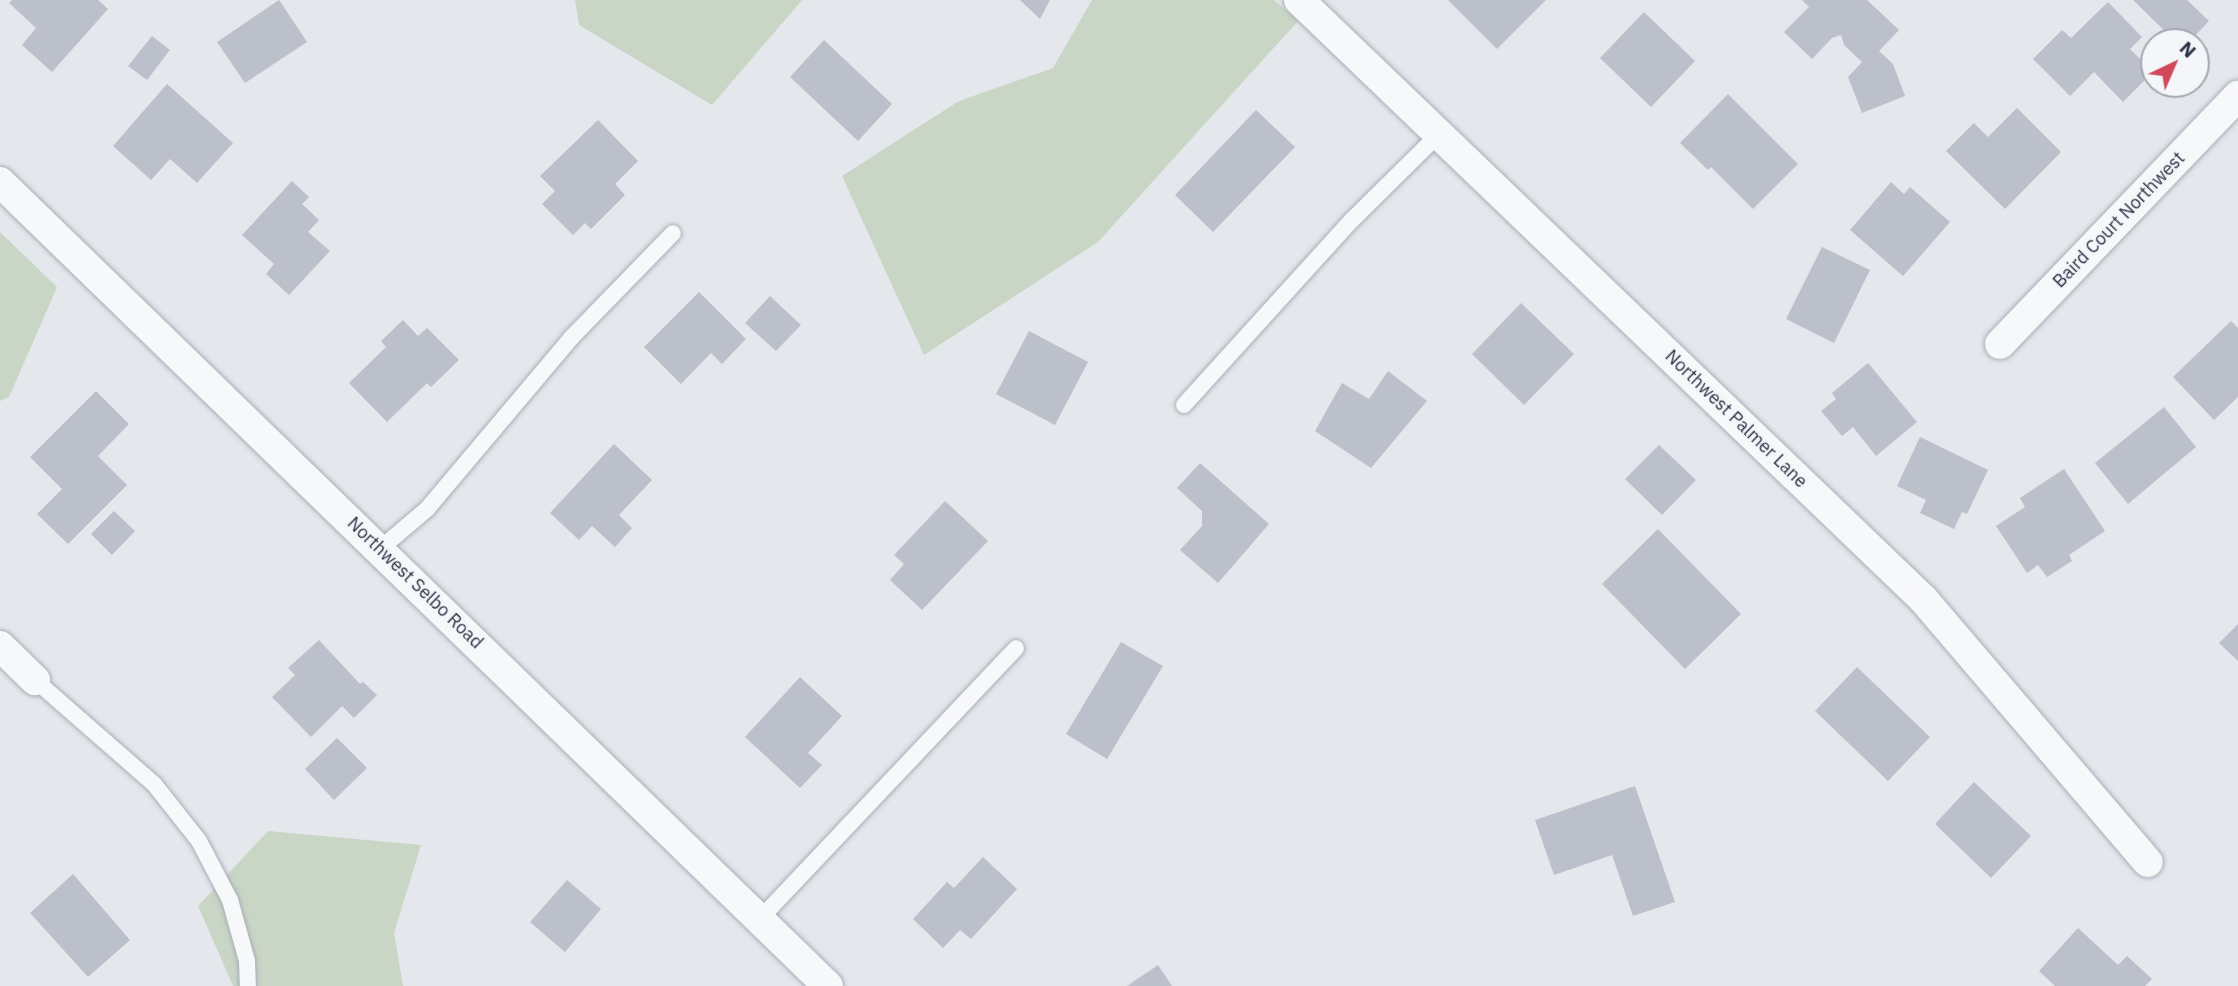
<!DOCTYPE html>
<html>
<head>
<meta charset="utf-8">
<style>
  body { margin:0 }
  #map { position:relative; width:2238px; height:986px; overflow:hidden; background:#e4e7ec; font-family:"IBM Plex Sans",sans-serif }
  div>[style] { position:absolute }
  .green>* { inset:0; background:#c9d6c5 }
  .building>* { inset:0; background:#bbc0ca }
  .roads { filter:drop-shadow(0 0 2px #a9aeb7) drop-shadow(0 0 2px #a9aeb7) }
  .lane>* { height:16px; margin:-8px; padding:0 8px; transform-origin:8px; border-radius:8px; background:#f7f8fa }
  .street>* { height:30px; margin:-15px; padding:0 15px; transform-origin:15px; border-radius:15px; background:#f7f8fa }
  span { translate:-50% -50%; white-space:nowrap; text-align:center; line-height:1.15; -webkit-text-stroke:6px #f4f6f9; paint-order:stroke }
  .street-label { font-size:18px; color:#2b3445 }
  .north { position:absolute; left:2140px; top:28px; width:70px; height:70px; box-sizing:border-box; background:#f4f6f9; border:2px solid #a4a8b1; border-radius:50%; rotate:44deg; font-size:19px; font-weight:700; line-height:28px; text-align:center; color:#2b3445 }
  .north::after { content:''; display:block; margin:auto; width:24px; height:32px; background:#d1495b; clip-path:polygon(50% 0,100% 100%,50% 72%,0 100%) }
</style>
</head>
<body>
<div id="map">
  <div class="green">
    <div style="clip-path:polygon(575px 0,802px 0,712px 105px,579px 25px)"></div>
    <div style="clip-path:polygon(1092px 0,1274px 0,1298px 21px,1098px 242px,924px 355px,842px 176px,959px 101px,1053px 68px)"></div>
    <div style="clip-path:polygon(0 232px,57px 287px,9px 397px,0 401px)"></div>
    <div style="clip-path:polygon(268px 831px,421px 845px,394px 933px,403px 986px,233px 986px,198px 906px)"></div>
  </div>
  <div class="building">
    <div style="clip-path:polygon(12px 0,98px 0,108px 9px,52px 72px,22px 45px,36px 28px,9px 3px)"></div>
    <div style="clip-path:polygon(279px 0,307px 42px,245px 83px,217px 42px)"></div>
    <div style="clip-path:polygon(1020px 0,1050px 0,1040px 19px)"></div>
    <div style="clip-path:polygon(1448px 0,1546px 0,1497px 49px)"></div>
    <div style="clip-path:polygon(1802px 0,1867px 0,1899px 30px,1879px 51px,1893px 64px,1905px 96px,1862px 113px,1848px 77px,1862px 62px,1844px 45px,1841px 35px,1832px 38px,1812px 59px,1784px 32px,1809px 7px)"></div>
    <div style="clip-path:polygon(2133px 0,2187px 0,2209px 21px,2189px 42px,2176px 42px)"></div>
    <div style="clip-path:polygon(2108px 2px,2142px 37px,2130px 49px,2153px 72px,2123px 102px,2094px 72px,2070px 96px,2033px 59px,2062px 30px,2071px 38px)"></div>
    <div style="clip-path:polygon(1644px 12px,1695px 61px,1651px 107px,1600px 58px)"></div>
    <div style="clip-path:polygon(152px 36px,170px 50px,147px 80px,128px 66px)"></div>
    <div style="clip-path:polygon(824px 40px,892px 104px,858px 141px,790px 77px)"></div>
    <div style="clip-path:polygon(167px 84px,233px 143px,197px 183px,170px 159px,151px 180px,113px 146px)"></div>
    <div style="clip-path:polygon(1728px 94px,1798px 164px,1753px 209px,1711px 167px,1708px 170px,1680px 143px)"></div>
    <div style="clip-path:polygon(2017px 108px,2061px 152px,2005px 209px,1946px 151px,1974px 123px,1988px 137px)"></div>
    <div style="clip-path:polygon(1256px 110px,1295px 147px,1213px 232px,1175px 195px)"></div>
    <div style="clip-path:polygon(598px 120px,638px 161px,615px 184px,625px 195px,591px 229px,585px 223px,573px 235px,542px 204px,555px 191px,540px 176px)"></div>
    <div style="clip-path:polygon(292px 181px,309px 197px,302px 204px,319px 220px,308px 232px,330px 251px,289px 295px,266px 274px,274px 264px,242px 235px)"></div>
    <div style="clip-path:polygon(1891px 182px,1904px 194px,1910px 187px,1950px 222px,1903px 276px,1850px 230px)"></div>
    <div style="clip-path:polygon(1822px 247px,1870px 270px,1834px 343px,1786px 319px)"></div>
    <div style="clip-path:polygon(699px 292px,746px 339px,722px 364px,711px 353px,681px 384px,644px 347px)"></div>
    <div style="clip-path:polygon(770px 296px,801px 325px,776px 351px,745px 323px)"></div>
    <div style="clip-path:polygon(1521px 303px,1574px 354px,1524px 405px,1472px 354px)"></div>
    <div style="clip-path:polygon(403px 320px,418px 336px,427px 328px,459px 360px,431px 387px,427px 383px,387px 422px,349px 383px,386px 347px,381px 341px)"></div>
    <div style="clip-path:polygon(2231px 321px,2238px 328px,2238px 397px,2214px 420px,2173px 377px)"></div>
    <div style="clip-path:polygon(1029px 331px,1088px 362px,1055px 425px,996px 394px)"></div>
    <div style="clip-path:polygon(1868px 363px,1917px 422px,1876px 456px,1853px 427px,1842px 436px,1821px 411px,1836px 399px,1832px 393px)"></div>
    <div style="clip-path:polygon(1388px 371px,1427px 401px,1371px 468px,1315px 431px,1342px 383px,1369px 399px)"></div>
    <div style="clip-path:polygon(96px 391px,129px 424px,98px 456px,127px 485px,68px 544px,37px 514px,62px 489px,30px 457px)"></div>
    <div style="clip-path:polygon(2164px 407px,2196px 447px,2128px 504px,2095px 463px)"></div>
    <div style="clip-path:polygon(1920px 437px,1988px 470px,1967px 514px,1962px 512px,1954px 529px,1920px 513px,1926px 500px,1897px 486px)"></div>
    <div style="clip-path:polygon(614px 444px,652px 480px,619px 515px,632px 528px,615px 547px,592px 526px,579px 540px,550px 513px)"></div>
    <div style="clip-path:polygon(1659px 445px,1696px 480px,1662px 515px,1625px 479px)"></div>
    <div style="clip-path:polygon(1200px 463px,1269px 524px,1218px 583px,1180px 550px,1202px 526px,1202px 511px,1177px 488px)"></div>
    <div style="clip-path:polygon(2064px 469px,2105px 531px,2069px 555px,2072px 561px,2047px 577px,2038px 565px,2027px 573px,1996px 526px,2025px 507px,2020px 498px)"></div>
    <div style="clip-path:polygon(945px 501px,988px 541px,922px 610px,890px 580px,904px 564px,894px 555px)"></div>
    <div style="clip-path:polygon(114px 511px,135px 531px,112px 555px,91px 534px)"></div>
    <div style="clip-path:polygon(1658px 529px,1741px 614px,1685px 669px,1602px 584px)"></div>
    <div style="clip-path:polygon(2238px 624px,2238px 661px,2219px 643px)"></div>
    <div style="clip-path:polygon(319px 640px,360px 684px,363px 682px,377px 695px,354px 718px,342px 706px,311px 737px,272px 697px,295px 675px,288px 668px)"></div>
    <div style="clip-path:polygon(1121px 642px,1163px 666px,1107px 759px,1066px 734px)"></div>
    <div style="clip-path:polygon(1857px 667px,1930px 737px,1888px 781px,1815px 711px)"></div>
    <div style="clip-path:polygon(800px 677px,842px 716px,808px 753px,822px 765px,800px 788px,745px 737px)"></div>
    <div style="clip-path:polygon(337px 738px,367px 768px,334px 800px,305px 769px)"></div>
    <div style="clip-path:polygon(1974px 782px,2031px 836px,1991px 878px,1935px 824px)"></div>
    <div style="clip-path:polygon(1635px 786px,1675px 902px,1633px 916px,1612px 855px,1554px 875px,1535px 820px)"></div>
    <div style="clip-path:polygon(983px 857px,1017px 889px,971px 939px,960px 930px,943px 948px,913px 919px,947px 882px,954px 888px)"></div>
    <div style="clip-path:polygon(73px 874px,130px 940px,88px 977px,30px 913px)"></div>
    <div style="clip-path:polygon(567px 880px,601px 909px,565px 952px,530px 922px)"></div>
    <div style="clip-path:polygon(2078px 928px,2118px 965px,2127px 956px,2152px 979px,2145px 986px,2055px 986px,2039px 971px)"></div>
    <div style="clip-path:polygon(1158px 965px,1172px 986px,1127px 986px)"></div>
  </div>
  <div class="roads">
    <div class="lane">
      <div style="left:1184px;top:405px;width:248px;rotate:-47.8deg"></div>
      <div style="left:1351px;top:221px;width:124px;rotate:-44.7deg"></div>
      <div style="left:380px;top:549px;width:62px;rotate:-40.4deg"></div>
      <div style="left:427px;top:509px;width:224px;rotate:-49.9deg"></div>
      <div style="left:571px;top:338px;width:146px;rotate:-45.8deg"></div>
      <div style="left:35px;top:680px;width:158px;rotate:41.2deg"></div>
      <div style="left:154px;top:784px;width:73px;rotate:51.7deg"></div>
      <div style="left:199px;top:841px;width:67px;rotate:62.3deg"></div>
      <div style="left:230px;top:900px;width:63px;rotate:74.4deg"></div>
      <div style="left:247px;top:961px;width:25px;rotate:88deg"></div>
      <div style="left:759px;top:920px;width:374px;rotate:-46.6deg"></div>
    </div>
    <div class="street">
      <div style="left:1299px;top:0;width:865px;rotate:43.83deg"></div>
      <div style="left:1923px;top:599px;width:346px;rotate:49.5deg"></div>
      <div style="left:0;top:182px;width:1154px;rotate:44.16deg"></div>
      <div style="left:2000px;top:344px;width:344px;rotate:-46.2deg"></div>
      <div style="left:0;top:646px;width:49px;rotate:44.2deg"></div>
    </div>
  </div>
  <div class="street-label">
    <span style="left:2119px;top:220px;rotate:-46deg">Baird Court Northwest</span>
    <span style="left:1736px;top:419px;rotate:44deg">Northwest Palmer Lane</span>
    <span style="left:415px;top:583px;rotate:44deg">Northwest Selbo Road</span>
  </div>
  <div class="north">N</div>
</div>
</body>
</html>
